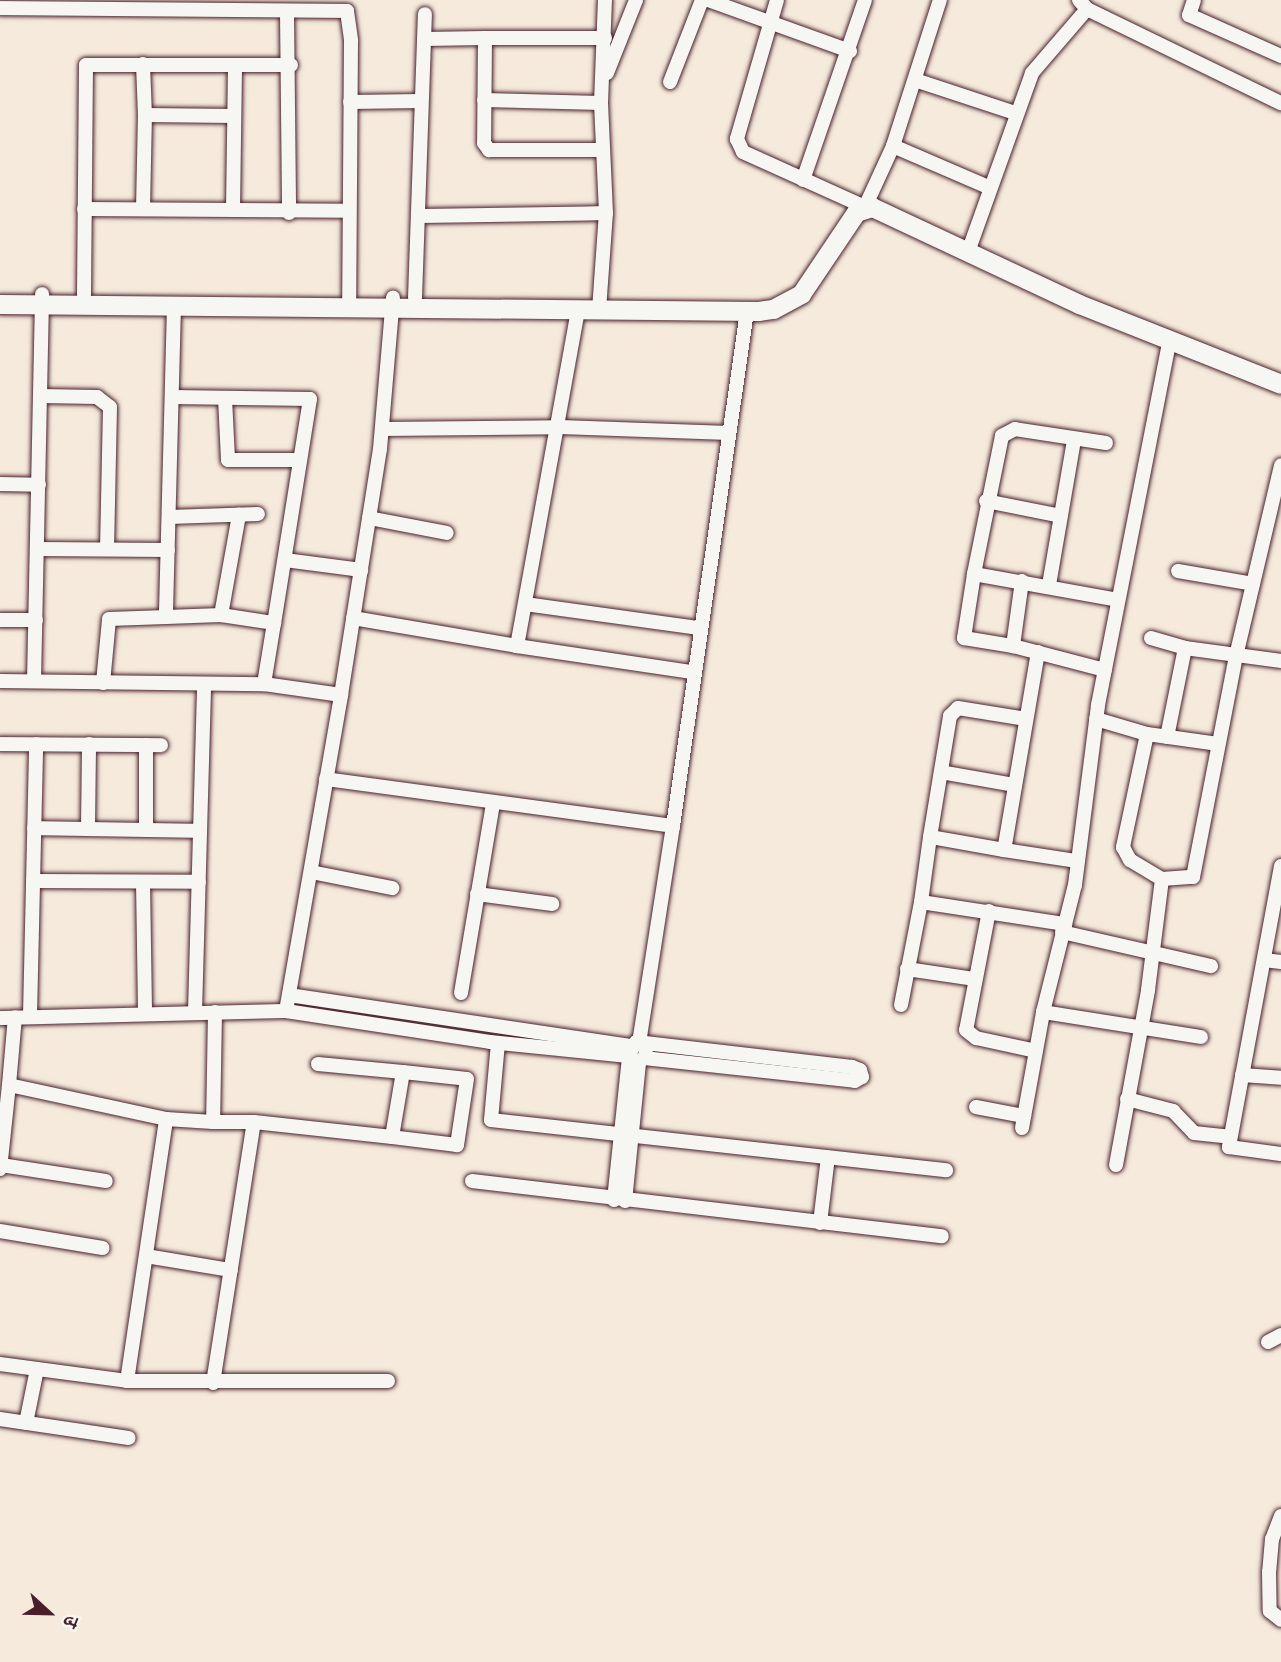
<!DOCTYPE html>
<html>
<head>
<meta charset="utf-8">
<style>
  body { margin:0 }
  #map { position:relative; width:1281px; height:1662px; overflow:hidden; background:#f5eadb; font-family:Dekko,"Playpen Sans Deva",sans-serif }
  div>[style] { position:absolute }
  .roads { filter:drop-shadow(0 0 2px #4a1f2b) drop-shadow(0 0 2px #4a1f2b) }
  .street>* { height:14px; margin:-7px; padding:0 7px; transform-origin:7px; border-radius:7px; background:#f6f6f2 }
  .secondary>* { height:19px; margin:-9.5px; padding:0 9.5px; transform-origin:9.5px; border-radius:9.5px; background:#f6f6f2 }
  span { translate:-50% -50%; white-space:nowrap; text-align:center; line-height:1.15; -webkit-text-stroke:7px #f6f6f2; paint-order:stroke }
  .north { position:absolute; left:14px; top:1578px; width:70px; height:70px; -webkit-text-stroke:5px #f6f6f2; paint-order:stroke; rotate:112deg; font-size:19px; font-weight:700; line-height:28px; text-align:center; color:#4a1f2b }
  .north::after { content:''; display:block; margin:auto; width:24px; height:32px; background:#4a1f2b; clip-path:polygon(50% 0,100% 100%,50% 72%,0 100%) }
</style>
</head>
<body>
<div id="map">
  <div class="roads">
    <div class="street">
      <div style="left:708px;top:0;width:151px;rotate:19.8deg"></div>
      <div style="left:777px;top:0;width:145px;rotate:106.1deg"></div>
      <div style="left:737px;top:139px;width:14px;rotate:65deg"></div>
      <div style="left:743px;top:152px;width:134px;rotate:24.3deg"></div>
      <div style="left:865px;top:207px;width:67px;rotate:-65.3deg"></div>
      <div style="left:893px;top:146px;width:153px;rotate:-72.2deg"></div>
      <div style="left:1079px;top:0;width:12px;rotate:48deg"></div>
      <div style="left:1087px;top:9px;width:216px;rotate:25.9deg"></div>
      <div style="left:1194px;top:0;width:16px;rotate:108deg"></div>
      <div style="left:1189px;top:15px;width:101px;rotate:24deg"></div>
      <div style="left:0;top:8px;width:347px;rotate:0.5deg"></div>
      <div style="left:347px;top:11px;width:30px;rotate:82deg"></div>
      <div style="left:351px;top:41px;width:257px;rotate:90.4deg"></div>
      <div style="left:287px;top:12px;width:201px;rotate:89.4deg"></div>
      <div style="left:485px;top:38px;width:120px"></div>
      <div style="left:424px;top:39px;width:61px;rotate:-0.9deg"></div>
      <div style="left:485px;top:38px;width:105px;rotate:90.5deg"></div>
      <div style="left:484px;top:143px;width:9px;rotate:54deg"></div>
      <div style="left:489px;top:150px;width:113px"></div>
      <div style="left:143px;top:64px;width:51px;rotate:87.8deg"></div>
      <div style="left:145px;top:115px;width:89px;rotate:0.6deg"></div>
      <div style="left:607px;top:73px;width:79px;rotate:-68.3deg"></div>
      <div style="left:915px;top:80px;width:105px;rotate:18.3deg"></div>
      <div style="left:670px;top:82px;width:88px;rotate:-68.7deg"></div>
      <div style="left:484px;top:100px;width:117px;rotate:1.5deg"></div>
      <div style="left:350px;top:102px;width:71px;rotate:-0.8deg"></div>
      <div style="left:893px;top:146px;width:103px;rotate:23.3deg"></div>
      <div style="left:803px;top:180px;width:190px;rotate:-71deg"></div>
      <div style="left:84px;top:209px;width:265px;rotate:0.4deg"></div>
      <div style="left:143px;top:209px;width:94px;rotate:-88.8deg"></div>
      <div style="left:233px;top:210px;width:145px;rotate:-89.2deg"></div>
      <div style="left:421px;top:216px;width:185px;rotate:-0.9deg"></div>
      <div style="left:968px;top:252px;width:190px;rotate:-70.3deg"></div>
      <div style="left:1032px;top:73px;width:84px;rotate:-49.3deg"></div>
      <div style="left:84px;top:295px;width:230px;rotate:-89.5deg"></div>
      <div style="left:86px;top:65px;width:205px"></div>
      <div style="left:415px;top:298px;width:284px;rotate:-88deg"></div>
      <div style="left:174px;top:306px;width:311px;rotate:91.5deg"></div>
      <div style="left:166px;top:617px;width:55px;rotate:-2.1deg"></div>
      <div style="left:221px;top:615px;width:54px;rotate:8.6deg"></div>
      <div style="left:274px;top:623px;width:62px;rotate:99.3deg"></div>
      <div style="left:599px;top:310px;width:97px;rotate:-85.9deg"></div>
      <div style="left:606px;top:213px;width:110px;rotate:-92.6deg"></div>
      <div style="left:601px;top:103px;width:103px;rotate:-87.8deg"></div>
      <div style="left:41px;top:396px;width:56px;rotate:1deg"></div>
      <div style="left:97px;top:397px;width:16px;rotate:38deg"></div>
      <div style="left:110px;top:407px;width:142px;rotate:91.2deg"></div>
      <div style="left:172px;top:397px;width:138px;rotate:0.8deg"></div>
      <div style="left:310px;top:399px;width:227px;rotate:99.1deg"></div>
      <div style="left:225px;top:398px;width:62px;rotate:87.2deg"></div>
      <div style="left:228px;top:460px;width:72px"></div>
      <div style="left:382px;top:429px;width:178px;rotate:-0.6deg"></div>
      <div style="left:560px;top:427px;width:169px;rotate:2deg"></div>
      <div style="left:1106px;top:443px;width:92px;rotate:-171.3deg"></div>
      <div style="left:1015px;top:429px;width:15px;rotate:152deg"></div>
      <div style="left:1002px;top:436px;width:141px;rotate:101.5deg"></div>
      <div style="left:974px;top:574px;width:146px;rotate:10.2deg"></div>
      <div style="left:0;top:484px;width:39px;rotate:1deg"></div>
      <div style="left:986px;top:501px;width:76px;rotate:11.3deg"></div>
      <div style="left:169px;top:517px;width:89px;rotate:-1.9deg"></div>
      <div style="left:369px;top:518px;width:79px;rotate:10.9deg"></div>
      <div style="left:37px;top:549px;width:131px;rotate:0.4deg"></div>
      <div style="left:285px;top:560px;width:77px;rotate:7.5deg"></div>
      <div style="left:1178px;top:571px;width:76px;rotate:9.8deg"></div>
      <div style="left:974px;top:574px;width:65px;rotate:98.9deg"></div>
      <div style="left:964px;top:638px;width:50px;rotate:9.3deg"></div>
      <div style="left:1022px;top:581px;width:66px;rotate:97.9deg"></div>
      <div style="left:1013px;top:646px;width:95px;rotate:14.6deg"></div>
      <div style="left:1049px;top:585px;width:147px;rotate:-80.2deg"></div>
      <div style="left:525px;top:604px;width:176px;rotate:7.9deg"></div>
      <div style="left:221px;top:615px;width:102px;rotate:-79.8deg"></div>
      <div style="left:353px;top:618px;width:166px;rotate:9.7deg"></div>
      <div style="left:517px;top:646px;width:341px;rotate:-79.7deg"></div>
      <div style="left:0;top:620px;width:36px"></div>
      <div style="left:1151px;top:638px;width:35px;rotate:16deg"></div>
      <div style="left:1185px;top:648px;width:97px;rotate:7.7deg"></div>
      <div style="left:517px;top:646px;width:177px;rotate:8.5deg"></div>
      <div style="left:1038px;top:652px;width:201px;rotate:99.7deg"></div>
      <div style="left:1004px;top:850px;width:74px;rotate:8.6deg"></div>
      <div style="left:0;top:681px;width:264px;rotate:0.7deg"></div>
      <div style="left:264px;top:684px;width:78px;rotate:8.1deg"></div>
      <div style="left:341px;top:695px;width:249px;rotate:-81deg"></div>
      <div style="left:380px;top:449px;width:152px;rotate:-85.1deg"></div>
      <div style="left:34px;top:681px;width:387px;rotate:-88.8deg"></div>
      <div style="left:103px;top:683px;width:64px;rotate:-84.6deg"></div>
      <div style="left:109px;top:619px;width:57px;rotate:-2deg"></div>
      <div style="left:1096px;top:719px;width:53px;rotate:16.4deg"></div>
      <div style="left:1147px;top:734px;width:72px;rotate:8deg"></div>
      <div style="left:1147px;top:734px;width:116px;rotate:102deg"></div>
      <div style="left:1123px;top:847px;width:15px;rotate:62deg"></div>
      <div style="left:1130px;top:860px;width:37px;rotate:31deg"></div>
      <div style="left:1167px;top:737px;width:91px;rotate:-78.6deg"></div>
      <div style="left:0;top:744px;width:161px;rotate:0.4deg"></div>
      <div style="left:941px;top:772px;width:74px;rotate:10.1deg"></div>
      <div style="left:326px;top:779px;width:350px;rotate:7.7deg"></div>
      <div style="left:673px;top:826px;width:520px;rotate:-81.82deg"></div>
      <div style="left:34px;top:828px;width:166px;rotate:1deg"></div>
      <div style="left:88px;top:829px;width:85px;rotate:-89.3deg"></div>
      <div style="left:146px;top:830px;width:85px;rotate:-90deg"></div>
      <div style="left:930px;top:837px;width:66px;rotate:97.9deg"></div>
      <div style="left:921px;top:902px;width:146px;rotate:8.7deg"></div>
      <div style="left:1004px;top:850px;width:75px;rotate:-170deg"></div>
      <div style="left:930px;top:837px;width:123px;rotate:-80.6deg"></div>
      <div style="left:950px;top:716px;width:11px;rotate:-45deg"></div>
      <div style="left:958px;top:708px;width:69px;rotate:9.2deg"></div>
      <div style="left:1281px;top:866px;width:286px;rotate:100.5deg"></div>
      <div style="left:1229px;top:1147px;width:52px;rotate:7.7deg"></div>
      <div style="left:311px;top:872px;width:83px;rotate:11.2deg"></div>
      <div style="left:33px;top:881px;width:166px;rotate:0.3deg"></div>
      <div style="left:143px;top:882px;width:130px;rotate:89.1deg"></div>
      <div style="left:477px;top:894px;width:76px;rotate:7.6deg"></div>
      <div style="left:989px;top:911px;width:121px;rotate:100.9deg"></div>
      <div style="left:966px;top:1030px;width:13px;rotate:39deg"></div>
      <div style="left:976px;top:1038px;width:61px;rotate:12.2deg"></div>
      <div style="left:1062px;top:932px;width:153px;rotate:12.9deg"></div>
      <div style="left:1264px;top:960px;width:17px;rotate:7deg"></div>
      <div style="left:907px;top:969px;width:69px;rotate:8.4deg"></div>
      <div style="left:461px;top:993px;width:193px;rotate:-80.4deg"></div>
      <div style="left:289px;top:995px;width:345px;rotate:8.5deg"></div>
      <div style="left:901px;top:1005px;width:105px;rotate:-79deg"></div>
      <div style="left:286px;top:1011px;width:206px;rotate:8.6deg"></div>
      <div style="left:490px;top:1042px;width:139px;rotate:5.8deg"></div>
      <div style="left:195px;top:1012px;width:328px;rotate:-88.4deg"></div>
      <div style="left:215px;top:1012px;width:110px;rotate:91deg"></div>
      <div style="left:213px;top:1122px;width:41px"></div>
      <div style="left:254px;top:1122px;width:139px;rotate:6.2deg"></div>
      <div style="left:392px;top:1137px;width:66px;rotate:-80.4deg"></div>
      <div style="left:403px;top:1072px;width:64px;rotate:6.2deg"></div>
      <div style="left:467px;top:1079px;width:67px;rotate:98.6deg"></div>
      <div style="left:457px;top:1145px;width:65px;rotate:-173deg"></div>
      <div style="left:1043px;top:1012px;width:160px;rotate:9deg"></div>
      <div style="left:30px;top:1016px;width:272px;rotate:-88.7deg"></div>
      <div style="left:0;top:1018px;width:286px;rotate:-1.4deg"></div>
      <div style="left:286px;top:1011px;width:321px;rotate:-80.1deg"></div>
      <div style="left:498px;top:1043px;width:77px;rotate:95.2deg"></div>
      <div style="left:491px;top:1120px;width:458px;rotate:6.3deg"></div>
      <div style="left:639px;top:1043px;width:220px;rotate:-81.1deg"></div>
      <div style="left:644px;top:1058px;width:212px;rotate:6.2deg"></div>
      <div style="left:855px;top:1081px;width:8px;rotate:-30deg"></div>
      <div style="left:862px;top:1077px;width:7px;rotate:-106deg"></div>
      <div style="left:860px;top:1070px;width:9px;rotate:-159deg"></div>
      <div style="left:852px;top:1067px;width:217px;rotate:-173.4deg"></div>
      <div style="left:636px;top:1042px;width:16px;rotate:120deg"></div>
      <div style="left:628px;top:1056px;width:13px;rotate:29deg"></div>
      <div style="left:639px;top:1062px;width:9px;rotate:-41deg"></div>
      <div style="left:646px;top:1056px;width:9px;rotate:-96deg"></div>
      <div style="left:318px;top:1064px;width:85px;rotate:5.4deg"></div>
      <div style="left:1242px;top:1075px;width:39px;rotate:4deg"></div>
      <div style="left:9px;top:1085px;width:68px;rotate:-85deg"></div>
      <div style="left:1127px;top:1099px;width:48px;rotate:14.6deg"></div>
      <div style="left:1173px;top:1111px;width:30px;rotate:46deg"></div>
      <div style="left:1194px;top:1133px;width:36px;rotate:6deg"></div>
      <div style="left:976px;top:1107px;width:49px;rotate:10.6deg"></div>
      <div style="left:1022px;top:1128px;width:118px;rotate:-79.7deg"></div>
      <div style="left:1043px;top:1012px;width:131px;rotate:-75.9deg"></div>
      <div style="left:1075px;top:885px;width:181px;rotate:-82.7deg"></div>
      <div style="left:1098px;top:705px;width:370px;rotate:-78.9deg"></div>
      <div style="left:1px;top:1165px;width:106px;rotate:8.7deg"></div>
      <div style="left:1116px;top:1165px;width:178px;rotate:-79.6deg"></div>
      <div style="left:1148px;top:990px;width:112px;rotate:-82.8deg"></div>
      <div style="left:1162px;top:879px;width:31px;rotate:-4deg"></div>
      <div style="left:1193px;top:877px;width:225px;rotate:-79deg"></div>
      <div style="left:1236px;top:656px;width:196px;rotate:-76.7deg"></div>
      <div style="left:0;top:1169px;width:84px;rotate:-83.9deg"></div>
      <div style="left:9px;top:1085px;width:161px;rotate:12.2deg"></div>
      <div style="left:166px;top:1119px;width:47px;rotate:3.7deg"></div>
      <div style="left:472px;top:1181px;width:473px;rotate:6.7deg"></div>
      <div style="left:614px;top:1200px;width:143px;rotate:-84deg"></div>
      <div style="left:625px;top:1201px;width:140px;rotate:-84.2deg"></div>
      <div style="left:820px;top:1223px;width:66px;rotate:-83.1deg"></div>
      <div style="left:0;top:1231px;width:104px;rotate:9.4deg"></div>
      <div style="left:146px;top:1256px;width:86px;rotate:9.4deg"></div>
      <div style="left:1268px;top:1342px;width:15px;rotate:-28deg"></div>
      <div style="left:0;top:1364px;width:128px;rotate:7.6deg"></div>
      <div style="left:127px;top:1381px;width:261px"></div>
      <div style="left:127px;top:1381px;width:265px;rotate:-81.5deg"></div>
      <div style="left:213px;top:1383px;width:264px;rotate:-81.1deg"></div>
      <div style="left:0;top:1419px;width:130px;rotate:8.4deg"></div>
      <div style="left:26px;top:1423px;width:55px;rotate:-78.5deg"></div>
      <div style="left:1281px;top:1516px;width:25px;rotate:111deg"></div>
      <div style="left:1272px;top:1539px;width:33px;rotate:95deg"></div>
      <div style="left:1269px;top:1572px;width:39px;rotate:89deg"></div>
      <div style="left:1270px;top:1611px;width:14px;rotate:39deg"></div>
    </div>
    <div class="secondary">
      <div style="left:0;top:304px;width:758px;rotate:0.53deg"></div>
      <div style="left:758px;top:311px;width:15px;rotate:-8deg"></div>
      <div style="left:773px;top:309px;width:32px;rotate:-28deg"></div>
      <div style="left:801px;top:294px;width:99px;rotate:-56.1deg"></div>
      <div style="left:856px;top:212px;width:17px;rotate:-17deg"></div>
      <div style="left:872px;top:207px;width:229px;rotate:25.1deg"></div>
      <div style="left:1079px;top:304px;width:217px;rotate:21.6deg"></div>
    </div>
  </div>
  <div class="north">उ</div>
</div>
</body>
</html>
